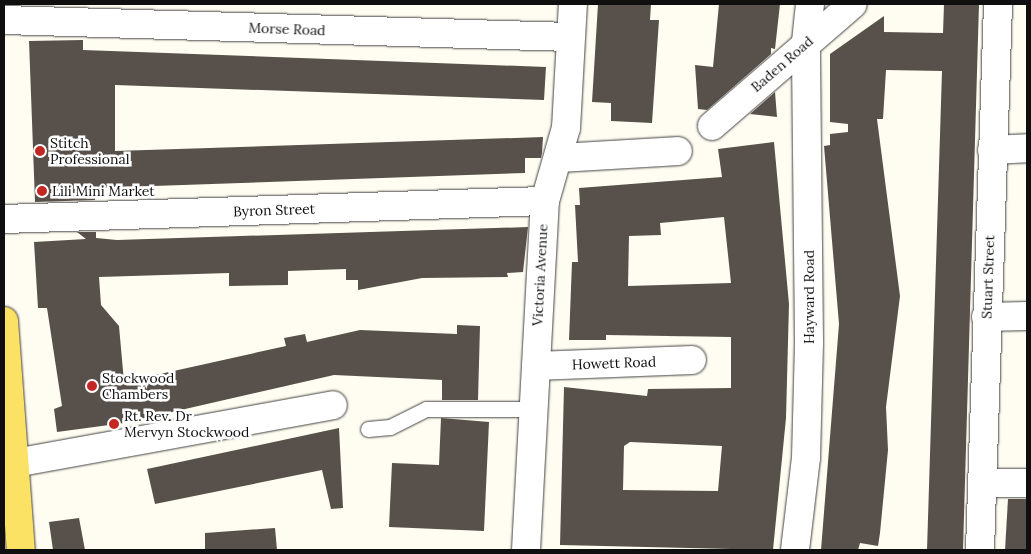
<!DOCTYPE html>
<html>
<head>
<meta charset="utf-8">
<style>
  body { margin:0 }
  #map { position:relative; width:1031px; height:554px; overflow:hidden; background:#fffdf1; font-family:Lora,serif }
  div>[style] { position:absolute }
  .building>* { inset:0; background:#58514b }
  .roads { filter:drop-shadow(0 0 1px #424242) drop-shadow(0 0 1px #424242) }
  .service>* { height:15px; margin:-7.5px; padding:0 7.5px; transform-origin:7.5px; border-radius:7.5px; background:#fff }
  .minor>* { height:28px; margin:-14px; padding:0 14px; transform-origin:14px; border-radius:14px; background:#fff }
  .primary>* { height:28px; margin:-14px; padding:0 14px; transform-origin:14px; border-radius:14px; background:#fce264 }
  .dots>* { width:14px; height:14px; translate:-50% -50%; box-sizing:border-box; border:2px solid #fff; border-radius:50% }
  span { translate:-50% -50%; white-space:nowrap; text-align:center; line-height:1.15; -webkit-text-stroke:5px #fff; paint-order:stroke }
  .street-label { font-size:14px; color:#0f0f0f }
  .poi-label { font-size:14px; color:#0f0f0f }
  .left { translate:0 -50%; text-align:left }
  .frame { position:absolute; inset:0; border:5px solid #0f0f0f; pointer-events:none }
</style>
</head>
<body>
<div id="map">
  <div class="building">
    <div style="clip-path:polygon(598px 4px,651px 4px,650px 20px,659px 20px,652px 123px,611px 121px,611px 103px,592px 102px)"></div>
    <div style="clip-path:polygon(719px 4px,780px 4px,775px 49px,771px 48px,771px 54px,707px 110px,698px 109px,695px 65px,713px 67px)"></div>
    <div style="clip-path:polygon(944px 4px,979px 4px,963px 550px,927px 550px,942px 71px,886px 70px,883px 119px,877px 119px,900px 296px,886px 407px,888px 450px,880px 533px,878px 546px,860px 543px,858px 550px,821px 550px,839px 324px,824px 146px,830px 145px,830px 134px,848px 132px,848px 124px,830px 122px,830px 54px,884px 16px,884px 32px,943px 33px)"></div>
    <div style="clip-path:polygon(83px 40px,83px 50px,546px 67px,544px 100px,115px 85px,115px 151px,543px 137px,542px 153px,541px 158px,525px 158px,525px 173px,95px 188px,95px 200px,35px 202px,29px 41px)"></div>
    <div style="clip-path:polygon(775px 92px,777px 117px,750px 114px)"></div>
    <div style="clip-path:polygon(evenodd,774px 142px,789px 304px,786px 418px,773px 550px,560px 545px,564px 387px,647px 396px,648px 389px,731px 388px,731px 337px,606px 335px,606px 340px,569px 340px,572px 262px,578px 262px,575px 205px,580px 205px,579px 188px,722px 177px,718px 149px,774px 142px,724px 217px,731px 283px,628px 286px,629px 236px,661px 235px,660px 223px,724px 217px,774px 142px,630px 442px,722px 446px,718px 491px,623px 490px,624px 446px,630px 442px)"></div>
    <div style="clip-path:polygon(528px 227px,523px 272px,507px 273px,508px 277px,422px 278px,358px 290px,358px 280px,346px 280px,346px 269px,288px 271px,288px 285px,229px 286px,229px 273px,99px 277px,101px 305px,119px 326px,124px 382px,286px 346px,284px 338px,305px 334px,307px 342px,360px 330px,457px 334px,457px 325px,480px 326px,478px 400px,442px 400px,442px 380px,334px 375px,124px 423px,57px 432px,54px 409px,62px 406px,47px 308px,38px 308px,34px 242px,86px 239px,77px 232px,96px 232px,96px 238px,117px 240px)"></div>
    <div style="clip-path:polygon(441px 418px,489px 422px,484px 531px,389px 527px,392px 463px,439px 465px)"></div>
    <div style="clip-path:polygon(339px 428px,343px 508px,331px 509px,322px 470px,155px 504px,147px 469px)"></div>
    <div style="clip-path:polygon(1008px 499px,1027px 499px,1027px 550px,1005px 550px)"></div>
    <div style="clip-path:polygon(79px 518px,85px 550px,53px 550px,49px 522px)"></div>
    <div style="clip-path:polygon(275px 528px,277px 550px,205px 550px,205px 533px)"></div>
  </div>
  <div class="roads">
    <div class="service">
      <div style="left:368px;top:429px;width:22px;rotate:-5deg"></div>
      <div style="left:390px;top:427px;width:40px;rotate:-26.6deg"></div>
      <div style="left:426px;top:409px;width:109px"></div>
    </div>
    <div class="minor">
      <div style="left:4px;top:20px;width:566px;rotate:1.72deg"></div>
      <div style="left:712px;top:126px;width:186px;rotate:-40.9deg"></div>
      <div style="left:992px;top:150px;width:35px;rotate:-3deg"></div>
      <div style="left:561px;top:158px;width:117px;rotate:-3.4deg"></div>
      <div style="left:4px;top:219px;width:541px;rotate:-1.91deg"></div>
      <div style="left:986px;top:317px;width:41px;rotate:-1.4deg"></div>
      <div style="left:536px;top:366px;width:156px;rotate:-2.2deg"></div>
      <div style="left:15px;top:463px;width:323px;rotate:-10.3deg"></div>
      <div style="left:983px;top:483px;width:44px"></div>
      <div style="left:526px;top:550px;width:350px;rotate:-86.9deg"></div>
      <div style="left:545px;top:201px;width:76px;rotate:-74deg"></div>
      <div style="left:566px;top:128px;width:124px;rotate:-86.8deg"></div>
      <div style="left:795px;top:550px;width:93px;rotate:-83.2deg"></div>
      <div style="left:806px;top:458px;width:116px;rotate:-88.5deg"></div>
      <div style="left:809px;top:342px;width:300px;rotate:-90.6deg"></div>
      <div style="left:806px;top:42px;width:38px;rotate:-84deg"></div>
      <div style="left:980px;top:550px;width:546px;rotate:-88.11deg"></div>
    </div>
    <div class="primary">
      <div style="left:4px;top:321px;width:230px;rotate:85.8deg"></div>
    </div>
  </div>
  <div class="dots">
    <div style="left:40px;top:151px;background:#c42722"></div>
    <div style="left:42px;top:191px;background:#c42722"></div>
    <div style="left:92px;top:386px;background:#c42722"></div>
    <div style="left:114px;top:424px;background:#c42722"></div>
  </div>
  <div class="street-label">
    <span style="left:287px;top:29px;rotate:2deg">Morse Road</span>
    <span style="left:782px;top:64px;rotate:-41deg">Baden Road</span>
    <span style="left:274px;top:210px;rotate:-2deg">Byron Street</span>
    <span style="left:540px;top:275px;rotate:-87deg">Victoria Avenue</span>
    <span style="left:988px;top:277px;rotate:-88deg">Stuart Street</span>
    <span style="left:809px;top:297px;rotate:-90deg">Hayward Road</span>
    <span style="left:614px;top:363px;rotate:-2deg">Howett Road</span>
  </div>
  <div class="poi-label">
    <span class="left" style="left:50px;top:151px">Stitch<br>Professional</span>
    <span class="left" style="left:52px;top:191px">Lili Mini Market</span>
    <span class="left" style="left:102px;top:386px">Stockwood<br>Chambers</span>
    <span class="left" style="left:124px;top:424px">Rt. Rev. Dr<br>Mervyn Stockwood</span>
  </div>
  <div class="frame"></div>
</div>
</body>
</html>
